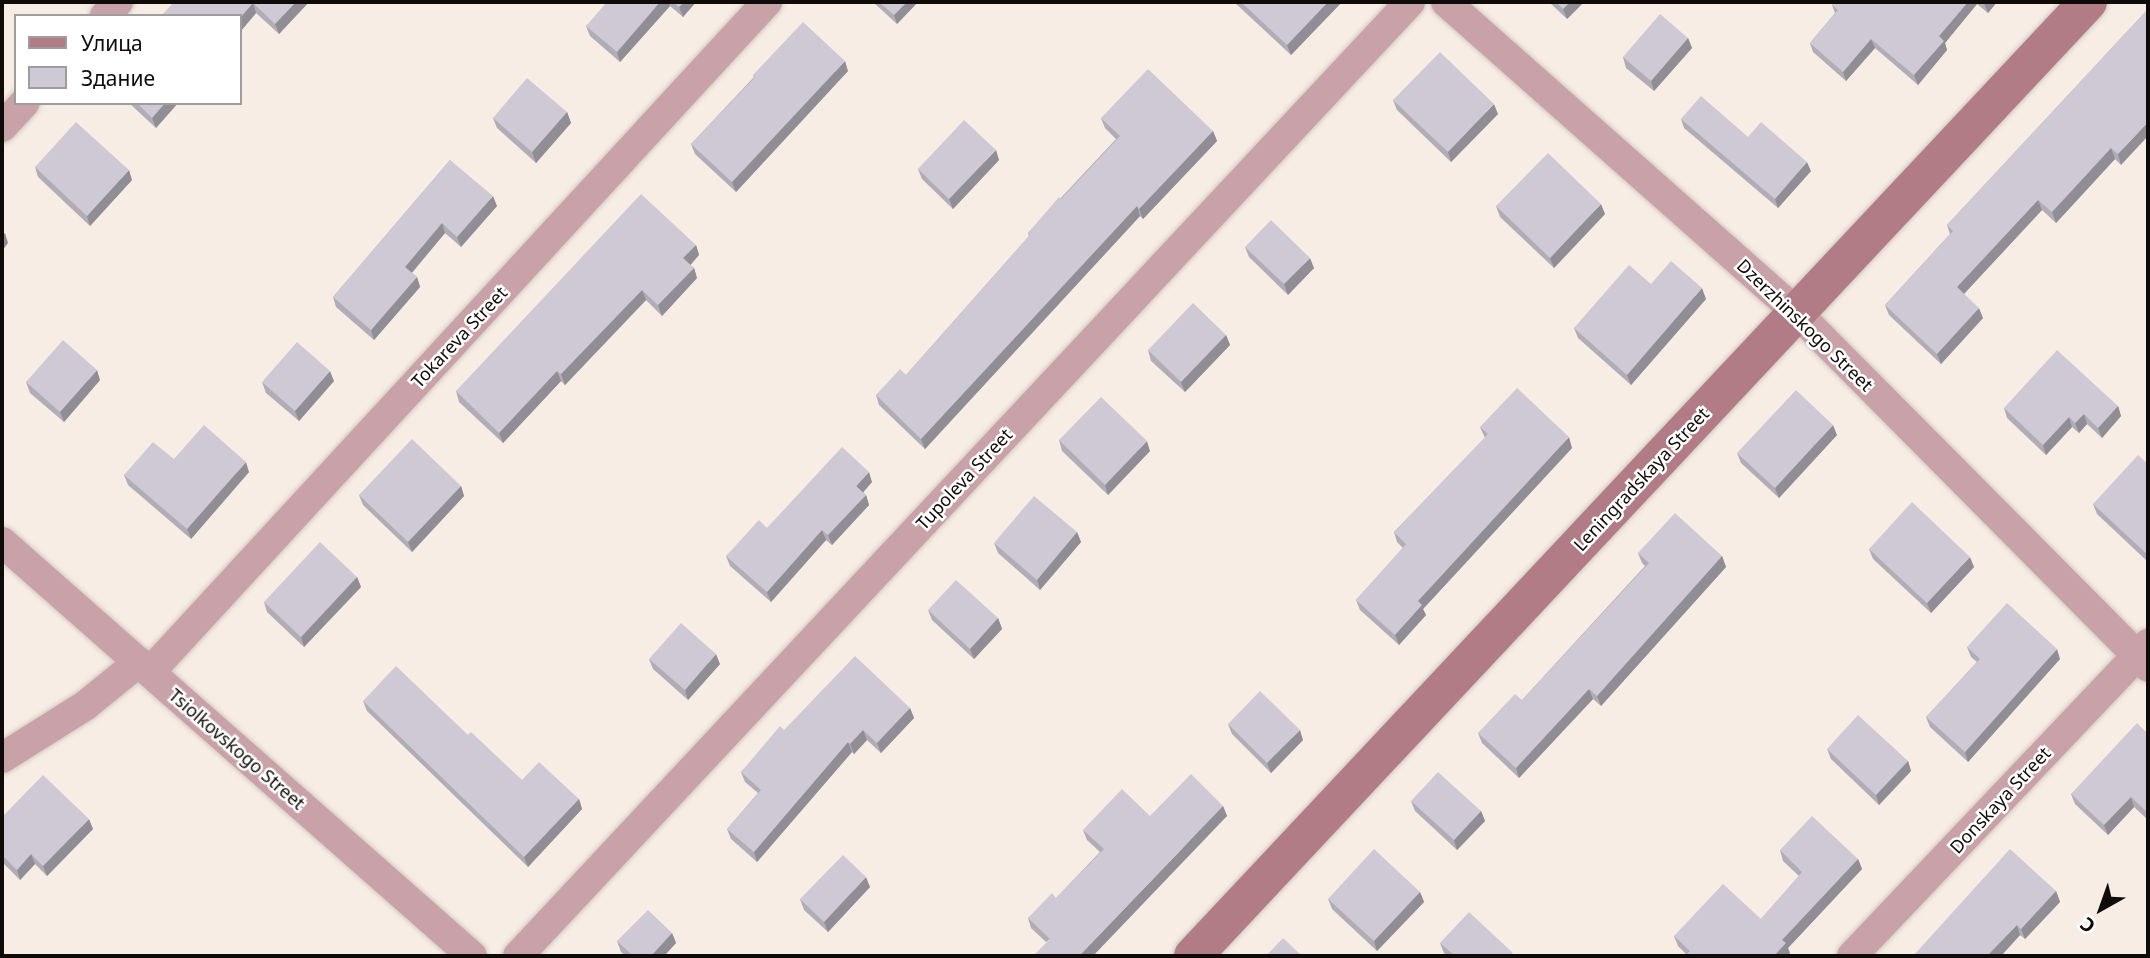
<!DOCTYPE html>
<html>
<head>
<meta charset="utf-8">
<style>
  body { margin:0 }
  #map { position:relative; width:2150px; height:958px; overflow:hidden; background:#f8ede4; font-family:"Noto Sans",sans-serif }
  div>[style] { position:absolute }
  .roads { filter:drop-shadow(0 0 2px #d3c9c1) drop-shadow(0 0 2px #d3c9c1) }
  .street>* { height:30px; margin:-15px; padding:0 15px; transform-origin:15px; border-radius:15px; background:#c8a2a8 }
  .secondary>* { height:38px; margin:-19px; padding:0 19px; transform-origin:19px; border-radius:19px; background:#b27c86 }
  .wall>* { inset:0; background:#b1adb7 }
  .shaded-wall>* { inset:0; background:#908d95 }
  .building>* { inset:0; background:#cec9d5 }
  span { translate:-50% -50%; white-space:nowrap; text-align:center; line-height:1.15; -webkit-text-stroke:5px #fff; paint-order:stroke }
  .street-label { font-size:18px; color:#0e0b08 }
  .frame { position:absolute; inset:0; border:4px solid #0e0b08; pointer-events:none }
  .legend { position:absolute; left:14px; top:14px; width:228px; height:91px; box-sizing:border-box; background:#fff; border:2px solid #9f9d9c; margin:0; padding:9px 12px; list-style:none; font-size:21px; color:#0e0b08 }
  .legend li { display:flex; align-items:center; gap:14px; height:35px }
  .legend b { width:35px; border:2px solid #9f9d9c }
  .north { position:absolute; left:2066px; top:874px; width:70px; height:70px; -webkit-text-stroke:5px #fff; paint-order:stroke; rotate:220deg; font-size:19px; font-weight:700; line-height:28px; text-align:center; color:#0e0b08 }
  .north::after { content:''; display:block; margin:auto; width:24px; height:32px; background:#0e0b08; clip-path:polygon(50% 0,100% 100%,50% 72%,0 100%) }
</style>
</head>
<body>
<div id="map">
  <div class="roads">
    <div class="street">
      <div style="left:1446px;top:2px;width:469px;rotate:41.5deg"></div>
      <div style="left:1797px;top:313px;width:498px;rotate:45.2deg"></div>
      <div style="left:105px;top:16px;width:19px;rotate:-47deg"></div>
      <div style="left:2px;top:127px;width:33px;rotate:-47deg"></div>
      <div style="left:2px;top:542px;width:626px;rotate:41.38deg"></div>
      <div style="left:150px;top:672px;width:911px;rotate:-47.36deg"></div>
      <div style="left:2px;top:758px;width:99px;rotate:-32.2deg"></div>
      <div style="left:86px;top:705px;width:68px;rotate:-39.1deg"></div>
      <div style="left:518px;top:956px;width:1306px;rotate:-46.92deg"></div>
      <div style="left:1852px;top:956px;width:430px;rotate:-46.5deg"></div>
    </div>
    <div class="secondary">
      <div style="left:1193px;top:956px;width:1308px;rotate:-46.83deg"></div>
    </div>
  </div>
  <div class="wall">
    <div style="clip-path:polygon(174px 2px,309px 2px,279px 34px,256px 13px,240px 32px,240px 16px)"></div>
    <div style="clip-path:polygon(618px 2px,696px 2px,683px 17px,670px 6px,620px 62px,590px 36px,586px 26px)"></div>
    <div style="clip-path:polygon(873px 2px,918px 2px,897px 24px)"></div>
    <div style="clip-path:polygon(1234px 2px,1342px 2px,1291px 55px)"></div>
    <div style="clip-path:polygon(1549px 2px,1584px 2px,1567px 19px)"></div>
    <div style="clip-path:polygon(1835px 2px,1997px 2px,1988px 13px,1977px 4px,1945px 43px,1947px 50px,1918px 85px,1875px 48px,1846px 81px,1813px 52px,1810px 43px,1835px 13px,1832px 5px)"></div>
    <div style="clip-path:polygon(2148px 9px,2121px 165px,2115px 159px,2056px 223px,2042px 210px,1964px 294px,1983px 318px,1941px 364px,1889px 315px,1885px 305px,1950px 234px,1947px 225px)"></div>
    <div style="clip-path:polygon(1688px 38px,1692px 48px,1654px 91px,1626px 68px,1623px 57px)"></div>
    <div style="clip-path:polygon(848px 71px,736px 192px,695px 154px,691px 144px,754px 77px,753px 75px)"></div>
    <div style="clip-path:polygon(1393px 100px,1498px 114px,1451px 162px,1397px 110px)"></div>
    <div style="clip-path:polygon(129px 103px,178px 103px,156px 128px)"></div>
    <div style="clip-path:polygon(567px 112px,571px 123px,536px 163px,497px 128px,493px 118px)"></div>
    <div style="clip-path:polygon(1101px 118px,1213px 131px,1217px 141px,1143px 219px,1140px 216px,925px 449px,879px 405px,876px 395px,906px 375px,1029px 236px,1028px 233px,1116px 139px,1105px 128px)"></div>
    <div style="clip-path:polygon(1681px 119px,1748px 137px,1811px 171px,1778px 208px,1684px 128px)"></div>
    <div style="clip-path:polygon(450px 160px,497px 206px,461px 247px,445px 233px,412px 273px,417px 277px,420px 287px,374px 340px,336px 307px,333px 297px)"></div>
    <div style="clip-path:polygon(999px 160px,953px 209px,922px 179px,918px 169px)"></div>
    <div style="clip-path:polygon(35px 167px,132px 180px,90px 226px,38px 177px)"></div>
    <div style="clip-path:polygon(1496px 206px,1605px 214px,1554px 268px,1500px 217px)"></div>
    <div style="clip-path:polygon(696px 245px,699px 255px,690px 265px,694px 268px,697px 278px,662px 316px,646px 300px,565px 385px,561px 381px,503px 443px,459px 402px,456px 391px)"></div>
    <div style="clip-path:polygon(1245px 247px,1314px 268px,1288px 295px,1249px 257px)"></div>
    <div style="clip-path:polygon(1651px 284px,1706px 299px,1631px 385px,1578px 338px,1574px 328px)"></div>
    <div style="clip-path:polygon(1226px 335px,1230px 345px,1185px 392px,1151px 361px,1148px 350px)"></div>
    <div style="clip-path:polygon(100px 380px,64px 422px,30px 393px,26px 382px)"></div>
    <div style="clip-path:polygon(334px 381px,299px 421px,266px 393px,262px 382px)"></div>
    <div style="clip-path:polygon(2118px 406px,2121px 416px,2102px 438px,2087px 424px,2079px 433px,2072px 427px,2046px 455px,2007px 418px,2004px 408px)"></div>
    <div style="clip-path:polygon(1480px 427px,1572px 448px,1423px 609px,1426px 615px,1399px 645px,1360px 610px,1356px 600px,1403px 548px,1397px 542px,1394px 532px,1485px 438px)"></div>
    <div style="clip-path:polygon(1837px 435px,1779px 498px,1741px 463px,1737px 453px)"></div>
    <div style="clip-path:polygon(1059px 440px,1150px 451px,1108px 495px,1062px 451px)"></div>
    <div style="clip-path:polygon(174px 459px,249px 472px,191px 539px,128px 485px,124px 475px)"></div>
    <div style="clip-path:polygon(2148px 464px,2148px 562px,2097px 514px,2093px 504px)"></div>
    <div style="clip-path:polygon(872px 482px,863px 492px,866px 495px,869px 505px,832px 545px,826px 540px,771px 602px,730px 566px,726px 556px,767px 528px)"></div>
    <div style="clip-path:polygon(461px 486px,464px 496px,412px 552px,363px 505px,359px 495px)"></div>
    <div style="clip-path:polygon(1077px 532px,1081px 542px,1040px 590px,998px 553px,994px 543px)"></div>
    <div style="clip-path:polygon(1869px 549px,1974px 567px,1931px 613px,1873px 559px)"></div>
    <div style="clip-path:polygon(1638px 553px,1722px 556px,1726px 567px,1601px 706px,1593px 699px,1519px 778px,1482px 743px,1478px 733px,1522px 700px,1645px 566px,1642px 563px)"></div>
    <div style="clip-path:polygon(357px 577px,361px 587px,304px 647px,267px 612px,264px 602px)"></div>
    <div style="clip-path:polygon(928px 610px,998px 618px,1002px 629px,974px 659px,932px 620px)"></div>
    <div style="clip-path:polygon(1967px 647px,2060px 659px,1968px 762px,1930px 727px,1926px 717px,1977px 662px,1971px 657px)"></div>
    <div style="clip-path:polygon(649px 659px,720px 664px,688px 700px,653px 669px)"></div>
    <div style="clip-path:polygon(363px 701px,468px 735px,522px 780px,579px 799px,582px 809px,528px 867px,367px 711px)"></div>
    <div style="clip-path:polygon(910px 708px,914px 718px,881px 753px,867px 740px,854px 754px,852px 752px,757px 862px,731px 839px,727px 829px,758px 793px,745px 782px,741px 772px,784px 730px)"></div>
    <div style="clip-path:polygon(1228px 724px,1303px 740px,1271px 773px,1232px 734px)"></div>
    <div style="clip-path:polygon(2148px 734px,2148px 820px,2134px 807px,2108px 835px,2075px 804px,2071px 794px)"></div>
    <div style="clip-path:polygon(1827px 749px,1908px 761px,1911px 771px,1879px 805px,1831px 759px)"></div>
    <div style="clip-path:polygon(1411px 801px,1481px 811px,1485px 821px,1457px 850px,1415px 811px)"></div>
    <div style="clip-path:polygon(1223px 806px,1227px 816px,1046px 942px,1031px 928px,1028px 918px,1056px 898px,1100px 852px,1087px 840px,1083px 830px,1150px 816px)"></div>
    <div style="clip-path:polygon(2px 817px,93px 829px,47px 876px,35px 864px,20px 880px,2px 862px)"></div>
    <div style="clip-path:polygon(1780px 850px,1858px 859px,1862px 869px,1788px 948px,1790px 953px,1787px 956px,1685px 956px,1687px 955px,1678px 946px,1674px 936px,1761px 919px,1799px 876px,1783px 861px)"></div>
    <div style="clip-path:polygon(870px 887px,828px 932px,804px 910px,800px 899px)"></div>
    <div style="clip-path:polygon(2056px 891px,2060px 902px,2025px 939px,2020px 935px,2001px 956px,1913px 956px)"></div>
    <div style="clip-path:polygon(1420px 892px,1424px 902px,1377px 951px,1332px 909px,1328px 899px)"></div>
    <div style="clip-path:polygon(672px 933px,676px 943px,664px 956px,626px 956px,621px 952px,617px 941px)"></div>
    <div style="clip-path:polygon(1440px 943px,1514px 956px,1448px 956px,1444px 953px)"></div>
  </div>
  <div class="shaded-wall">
    <div style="clip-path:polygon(296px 2px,309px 2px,279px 34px,275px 24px)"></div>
    <div style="clip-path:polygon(660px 2px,668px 2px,670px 6px,620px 62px,617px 52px)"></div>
    <div style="clip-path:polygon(684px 2px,696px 2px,683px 17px,679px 7px)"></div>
    <div style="clip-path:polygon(907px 2px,918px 2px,897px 24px,894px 15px)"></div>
    <div style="clip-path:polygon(1328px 2px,1342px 2px,1291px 55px,1287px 45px)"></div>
    <div style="clip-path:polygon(1570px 2px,1584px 2px,1567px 19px,1563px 9px)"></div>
    <div style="clip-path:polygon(1968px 2px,1977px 2px,1977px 4px,1945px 43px,1947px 50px,1918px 85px,1914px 75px,1939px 36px)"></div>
    <div style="clip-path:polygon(1986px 2px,1997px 2px,1988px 13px,1984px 3px)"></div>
    <div style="clip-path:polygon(253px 3px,256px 13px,240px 32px,240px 18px)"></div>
    <div style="clip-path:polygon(1688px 38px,1692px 48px,1654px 91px,1651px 81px)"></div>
    <div style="clip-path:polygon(1871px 39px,1875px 48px,1846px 81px,1843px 72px)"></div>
    <div style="clip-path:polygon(845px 61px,848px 71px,736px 192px,732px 182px)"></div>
    <div style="clip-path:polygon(165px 103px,178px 103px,156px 128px,152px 118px)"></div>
    <div style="clip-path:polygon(1494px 104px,1498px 114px,1451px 162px,1448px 152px)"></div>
    <div style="clip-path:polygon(567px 112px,571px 123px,536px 163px,532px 152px)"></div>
    <div style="clip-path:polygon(2148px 122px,2148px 136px,2121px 165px,2118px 154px)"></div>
    <div style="clip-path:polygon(1213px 131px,1217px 141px,1143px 219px,1139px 209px)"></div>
    <div style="clip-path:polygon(2111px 148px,2115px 159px,2056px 223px,2052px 212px)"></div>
    <div style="clip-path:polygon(996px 150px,999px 160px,953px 209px,949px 199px)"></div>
    <div style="clip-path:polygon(1807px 162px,1811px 171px,1778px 208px,1775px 199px)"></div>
    <div style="clip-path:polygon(129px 170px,132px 180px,90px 226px,87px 216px)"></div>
    <div style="clip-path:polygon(493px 196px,497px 206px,461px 247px,457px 237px)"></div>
    <div style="clip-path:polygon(2038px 200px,2042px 210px,1961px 297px,1957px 287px)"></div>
    <div style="clip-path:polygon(1601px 204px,1605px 214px,1554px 268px,1550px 258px)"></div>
    <div style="clip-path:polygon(1137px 206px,1140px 216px,925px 449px,921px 439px)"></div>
    <div style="clip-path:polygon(442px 223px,445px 233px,408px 277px,405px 267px)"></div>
    <div style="clip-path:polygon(5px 233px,8px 243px,2px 251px,2px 236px)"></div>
    <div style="clip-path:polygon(696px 245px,699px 255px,687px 269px,683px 258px)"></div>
    <div style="clip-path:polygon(1310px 258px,1314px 268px,1288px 295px,1284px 284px)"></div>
    <div style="clip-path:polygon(694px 268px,697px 278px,662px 316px,658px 305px)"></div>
    <div style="clip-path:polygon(417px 277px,420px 287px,374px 340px,371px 330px)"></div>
    <div style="clip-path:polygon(1702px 288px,1706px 299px,1631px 385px,1627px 375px)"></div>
    <div style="clip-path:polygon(642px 290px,646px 300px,565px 385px,561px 374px)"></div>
    <div style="clip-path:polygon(1979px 308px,1983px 318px,1941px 364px,1937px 354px)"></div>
    <div style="clip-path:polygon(1226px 335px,1230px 345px,1185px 392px,1181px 382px)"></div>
    <div style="clip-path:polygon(97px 370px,100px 380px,64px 422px,60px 412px)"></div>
    <div style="clip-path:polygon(330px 371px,334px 381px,299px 421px,295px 411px)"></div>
    <div style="clip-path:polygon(557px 371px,561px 381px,503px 443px,499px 433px)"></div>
    <div style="clip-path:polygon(2118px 406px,2121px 416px,2102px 438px,2098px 428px)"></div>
    <div style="clip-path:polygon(2084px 414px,2087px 424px,2079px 433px,2075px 423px)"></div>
    <div style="clip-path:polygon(2069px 417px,2072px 427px,2046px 455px,2043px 445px)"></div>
    <div style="clip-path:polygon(1833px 425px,1837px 435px,1779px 498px,1775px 488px)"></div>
    <div style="clip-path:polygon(1569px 437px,1572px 448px,1423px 609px,1426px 615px,1399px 645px,1395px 635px,1418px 601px)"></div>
    <div style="clip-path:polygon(1147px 441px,1150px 451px,1108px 495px,1105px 485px)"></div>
    <div style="clip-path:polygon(246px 462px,249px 472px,191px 539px,187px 529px)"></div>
    <div style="clip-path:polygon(869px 472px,872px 482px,860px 496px,856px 486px)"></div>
    <div style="clip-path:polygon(461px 486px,464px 496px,412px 552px,408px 542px)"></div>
    <div style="clip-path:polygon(866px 495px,869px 505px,832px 545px,828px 535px)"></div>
    <div style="clip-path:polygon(822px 530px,826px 540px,771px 602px,767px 592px)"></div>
    <div style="clip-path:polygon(1077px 532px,1081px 542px,1040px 590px,1037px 580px)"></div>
    <div style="clip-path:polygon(1722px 556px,1726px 567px,1601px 706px,1597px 696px)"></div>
    <div style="clip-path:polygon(1970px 557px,1974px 567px,1931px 613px,1927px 603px)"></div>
    <div style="clip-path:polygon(357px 577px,361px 587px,304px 647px,301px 637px)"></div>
    <div style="clip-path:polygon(998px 618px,1002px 629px,974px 659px,970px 649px)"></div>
    <div style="clip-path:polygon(2057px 649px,2060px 659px,1968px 762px,1965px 752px)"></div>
    <div style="clip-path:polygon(716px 654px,720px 664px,688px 700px,685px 690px)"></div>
    <div style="clip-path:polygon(1589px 689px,1593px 699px,1519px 778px,1516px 768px)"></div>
    <div style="clip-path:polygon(910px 708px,914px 718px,881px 753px,877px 743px)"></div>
    <div style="clip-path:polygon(863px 730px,867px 740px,854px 754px,850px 744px)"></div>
    <div style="clip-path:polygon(1300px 730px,1303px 740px,1271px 773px,1267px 763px)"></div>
    <div style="clip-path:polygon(848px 742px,852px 752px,757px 862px,754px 852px)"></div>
    <div style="clip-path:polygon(1908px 761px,1911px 771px,1879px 805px,1876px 795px)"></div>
    <div style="clip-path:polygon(2131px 797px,2134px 807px,2108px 835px,2104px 825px)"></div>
    <div style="clip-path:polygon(579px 799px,582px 809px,528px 867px,524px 857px)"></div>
    <div style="clip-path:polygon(1223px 806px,1227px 816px,1093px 956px,1079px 956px)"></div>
    <div style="clip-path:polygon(1481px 811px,1485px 821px,1457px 850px,1454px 840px)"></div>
    <div style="clip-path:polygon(89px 819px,93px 829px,47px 876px,43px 866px)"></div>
    <div style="clip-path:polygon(31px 854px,35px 864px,20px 880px,17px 870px)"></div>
    <div style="clip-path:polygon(1858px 859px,1862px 869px,1788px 948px,1790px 953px,1787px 956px,1774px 956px,1782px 940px)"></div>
    <div style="clip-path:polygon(866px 877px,870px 887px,828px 932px,824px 922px)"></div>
    <div style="clip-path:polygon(2056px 891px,2060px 902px,2025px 939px,2021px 929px)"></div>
    <div style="clip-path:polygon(1420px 892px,1424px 902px,1377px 951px,1374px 941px)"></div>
    <div style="clip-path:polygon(2017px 925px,2020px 935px,2001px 956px,1987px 956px)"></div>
    <div style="clip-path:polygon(672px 933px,676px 943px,664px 956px,651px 956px)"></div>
  </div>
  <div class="building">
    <div style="clip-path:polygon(174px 2px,296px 2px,275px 24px,253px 3px,240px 18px,240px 16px,161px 16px)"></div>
    <div style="clip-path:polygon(607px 2px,660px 2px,617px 52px,586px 26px)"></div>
    <div style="clip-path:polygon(673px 2px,684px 2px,679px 7px)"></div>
    <div style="clip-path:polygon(879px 2px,907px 2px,894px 15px)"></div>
    <div style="clip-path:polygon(1241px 2px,1328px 2px,1287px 45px)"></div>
    <div style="clip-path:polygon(1556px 2px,1570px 2px,1563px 9px)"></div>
    <div style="clip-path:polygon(1835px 2px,1968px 2px,1939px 36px,1944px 41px,1914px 75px,1871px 39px,1843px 72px,1810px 43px,1838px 10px,1832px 5px)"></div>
    <div style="clip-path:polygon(2148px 9px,2148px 122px,2118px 154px,2111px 148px,2052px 212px,2038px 200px,1957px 287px,1979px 308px,1937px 354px,1885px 305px,1953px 231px,1947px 225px)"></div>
    <div style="clip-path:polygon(1660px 14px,1688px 38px,1651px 81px,1623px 57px)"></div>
    <div style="clip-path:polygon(803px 22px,845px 61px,732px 182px,691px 144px,755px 77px,753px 75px)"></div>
    <div style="clip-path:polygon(1440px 52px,1494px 104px,1448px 152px,1393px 100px)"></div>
    <div style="clip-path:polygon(1148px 69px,1213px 131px,1139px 209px,1137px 206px,921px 439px,876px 395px,900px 369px,906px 375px,1030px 235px,1028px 233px,1059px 197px,1061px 199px,1120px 136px,1101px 118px)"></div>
    <div style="clip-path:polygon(527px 78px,567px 112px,532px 152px,493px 118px)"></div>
    <div style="clip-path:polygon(1701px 96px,1748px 137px,1761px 122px,1807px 162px,1775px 199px,1681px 119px)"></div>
    <div style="clip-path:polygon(137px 103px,165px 103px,152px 118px)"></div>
    <div style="clip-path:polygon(964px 120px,996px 150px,949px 199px,918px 169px)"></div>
    <div style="clip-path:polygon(76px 122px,129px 170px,87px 216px,35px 167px)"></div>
    <div style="clip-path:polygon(1548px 153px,1601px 204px,1550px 258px,1496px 206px)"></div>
    <div style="clip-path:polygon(450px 160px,493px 196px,457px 237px,442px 223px,405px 267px,417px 277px,371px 330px,333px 297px)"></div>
    <div style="clip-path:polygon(641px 194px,696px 245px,683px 258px,694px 268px,658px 305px,642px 290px,561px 374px,557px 371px,499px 433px,456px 391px)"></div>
    <div style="clip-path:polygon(1271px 220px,1310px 258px,1284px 284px,1245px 247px)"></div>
    <div style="clip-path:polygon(1671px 261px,1702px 288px,1627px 375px,1574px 328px,1629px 265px,1651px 284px)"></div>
    <div style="clip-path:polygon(1193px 303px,1226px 335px,1181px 382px,1148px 350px)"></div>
    <div style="clip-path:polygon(63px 340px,97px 370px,60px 412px,26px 382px)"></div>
    <div style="clip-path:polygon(297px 342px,330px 371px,295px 411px,262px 382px)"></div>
    <div style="clip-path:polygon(2057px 350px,2118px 406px,2098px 428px,2084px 414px,2075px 423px,2069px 417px,2043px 445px,2004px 408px)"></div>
    <div style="clip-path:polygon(1517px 388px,1569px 437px,1418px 601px,1422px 605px,1395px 635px,1356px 600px,1406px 544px,1394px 532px,1488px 434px,1480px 427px)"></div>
    <div style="clip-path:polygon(1796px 390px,1833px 425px,1775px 488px,1737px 453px)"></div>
    <div style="clip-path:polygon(1101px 397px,1147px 441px,1105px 485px,1059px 440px)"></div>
    <div style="clip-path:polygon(204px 425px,246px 462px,187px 529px,124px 475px,153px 442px,174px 459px)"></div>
    <div style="clip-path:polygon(412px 439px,461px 486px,408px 542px,359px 495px)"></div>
    <div style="clip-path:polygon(842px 447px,869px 472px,856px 486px,866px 495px,828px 535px,822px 530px,767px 592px,726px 556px,759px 520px,767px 528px)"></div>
    <div style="clip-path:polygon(2138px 455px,2148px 464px,2148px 555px,2093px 504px)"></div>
    <div style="clip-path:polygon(1034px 496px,1077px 532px,1037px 580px,994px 543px)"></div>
    <div style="clip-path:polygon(1912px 502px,1970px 557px,1927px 603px,1869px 549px)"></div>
    <div style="clip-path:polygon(1675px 513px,1722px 556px,1597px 696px,1589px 689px,1516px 768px,1478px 733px,1515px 694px,1522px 700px,1649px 563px,1638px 553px)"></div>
    <div style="clip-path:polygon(320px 542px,357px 577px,301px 637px,264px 602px)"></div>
    <div style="clip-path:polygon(956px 580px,998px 618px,970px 649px,928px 610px)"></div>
    <div style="clip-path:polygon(2007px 603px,2057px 649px,1965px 752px,1926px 717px,1980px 659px,1967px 647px)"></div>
    <div style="clip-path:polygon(681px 623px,716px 654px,685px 690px,649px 659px)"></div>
    <div style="clip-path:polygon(855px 656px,910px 708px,877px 743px,863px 730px,850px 744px,848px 742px,754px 852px,727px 829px,761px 790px,741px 772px,780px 726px,784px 730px)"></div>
    <div style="clip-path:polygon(396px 666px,468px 735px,471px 732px,522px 780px,539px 762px,579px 799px,524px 857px,363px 701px)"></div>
    <div style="clip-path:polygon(1260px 691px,1300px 730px,1267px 763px,1228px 724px)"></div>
    <div style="clip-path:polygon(1858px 715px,1908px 761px,1876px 795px,1827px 749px)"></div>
    <div style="clip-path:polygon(2137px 723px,2148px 734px,2148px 813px,2131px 797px,2104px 825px,2071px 794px)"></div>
    <div style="clip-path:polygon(1438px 772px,1481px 811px,1454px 840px,1411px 801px)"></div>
    <div style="clip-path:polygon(1191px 774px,1223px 806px,1079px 956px,1033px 956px,1050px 939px,1028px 918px,1052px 893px,1056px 898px,1104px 849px,1083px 830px,1122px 789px,1150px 816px)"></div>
    <div style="clip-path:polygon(43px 775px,89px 819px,43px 866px,31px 854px,17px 870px,2px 855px,2px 817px)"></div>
    <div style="clip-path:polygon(1812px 816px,1858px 859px,1782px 940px,1786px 943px,1774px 956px,1685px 956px,1690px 951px,1674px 936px,1723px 884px,1761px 919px,1802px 872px,1780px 850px)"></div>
    <div style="clip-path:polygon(1374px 849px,1420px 892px,1374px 941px,1328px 899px)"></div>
    <div style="clip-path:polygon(2010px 849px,2056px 891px,2021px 929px,2017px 925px,1987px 956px,1913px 956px)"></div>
    <div style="clip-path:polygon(843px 855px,866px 877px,824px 922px,800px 899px)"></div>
    <div style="clip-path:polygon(648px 910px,672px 933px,651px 956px,633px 956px,617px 941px)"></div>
    <div style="clip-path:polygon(1469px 912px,1513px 953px,1509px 956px,1453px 956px,1454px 955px,1440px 943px)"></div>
    <div style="clip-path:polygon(1283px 938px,1302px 956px,1266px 956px)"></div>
  </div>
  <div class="street-label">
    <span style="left:1805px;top:325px;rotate:44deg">Dzerzhinskogo Street</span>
    <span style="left:459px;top:337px;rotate:-47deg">Tokareva Street</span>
    <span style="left:964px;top:479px;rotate:-47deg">Tupoleva Street</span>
    <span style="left:1641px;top:479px;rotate:-47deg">Leningradskaya Street</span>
    <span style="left:237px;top:749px;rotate:41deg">Tsiolkovskogo Street</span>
    <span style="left:2000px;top:800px;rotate:-47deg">Donskaya Street</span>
  </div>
  <div class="frame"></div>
  <ul class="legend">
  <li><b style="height:9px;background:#b27c86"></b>Улица</li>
  <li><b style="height:19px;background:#cec9d5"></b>Здание</li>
  </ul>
  <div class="north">С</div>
</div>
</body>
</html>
